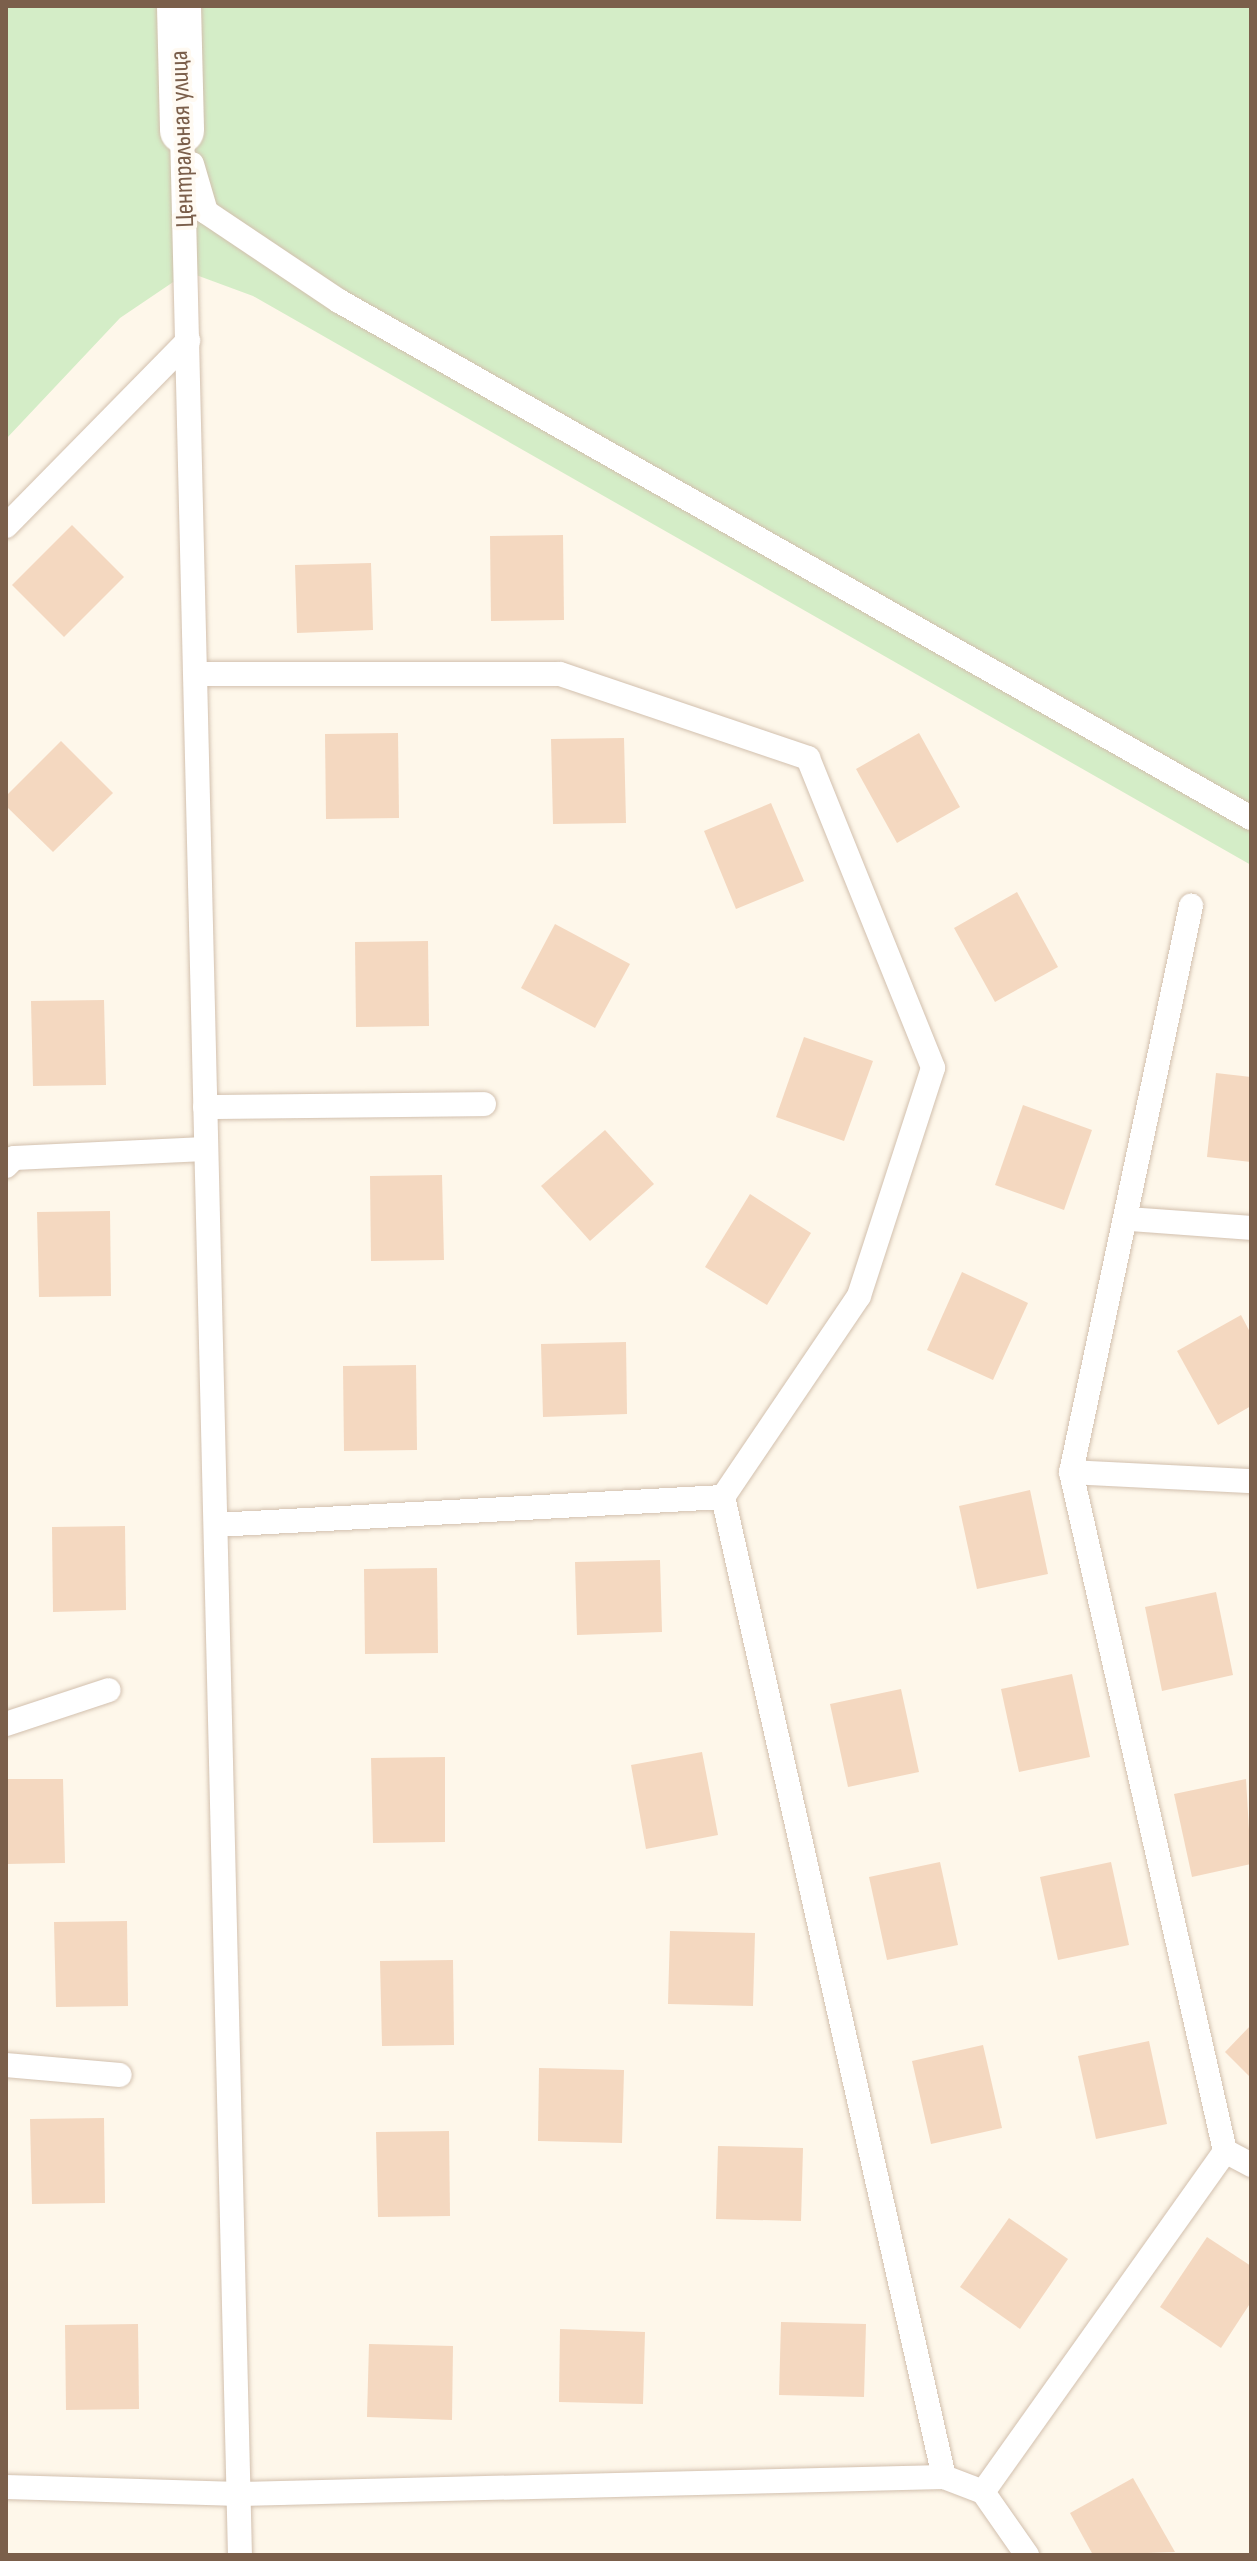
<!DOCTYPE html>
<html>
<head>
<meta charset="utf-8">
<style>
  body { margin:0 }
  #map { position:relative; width:1257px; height:2561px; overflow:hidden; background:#fef7ea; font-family:"Sofia Sans Condensed",sans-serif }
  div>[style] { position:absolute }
  .green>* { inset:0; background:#d4edc7 }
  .building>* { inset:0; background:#f4d8c0 }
  .roads { filter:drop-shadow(0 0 2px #d2c0ae) drop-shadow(0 0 2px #d2c0ae) }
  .lane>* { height:24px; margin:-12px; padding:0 12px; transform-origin:12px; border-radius:12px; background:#fff }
  .street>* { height:44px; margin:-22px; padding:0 22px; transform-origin:22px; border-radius:22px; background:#fff }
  span { translate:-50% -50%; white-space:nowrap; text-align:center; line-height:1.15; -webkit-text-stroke:8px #fffaf2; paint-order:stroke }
  .street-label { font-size:26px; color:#7b5f4b }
  .frame { position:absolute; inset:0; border:8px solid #7b5f4b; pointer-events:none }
</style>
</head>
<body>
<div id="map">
  <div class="green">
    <div style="clip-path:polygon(6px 6px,1251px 6px,1251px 865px,253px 296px,188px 272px,120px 318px,6px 439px)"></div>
  </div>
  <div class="building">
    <div style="clip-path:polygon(72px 525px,124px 577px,64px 637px,12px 585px)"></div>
    <div style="clip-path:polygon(563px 535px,564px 620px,491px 621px,490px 536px)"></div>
    <div style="clip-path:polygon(371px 563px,373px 630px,297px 633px,295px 565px)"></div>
    <div style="clip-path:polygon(398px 733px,399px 818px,326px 819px,325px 734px)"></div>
    <div style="clip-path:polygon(919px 733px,960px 807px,897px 843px,856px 769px)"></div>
    <div style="clip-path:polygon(624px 738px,626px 823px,553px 824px,551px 739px)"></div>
    <div style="clip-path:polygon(61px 741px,113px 793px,53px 852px,6px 806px,6px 796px)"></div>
    <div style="clip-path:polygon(771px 803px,804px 881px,736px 909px,704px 831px)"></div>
    <div style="clip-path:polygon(1017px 892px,1058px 967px,995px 1002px,954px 928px)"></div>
    <div style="clip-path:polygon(555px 924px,630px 964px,595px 1028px,521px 988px)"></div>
    <div style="clip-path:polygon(428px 941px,429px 1026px,356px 1027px,355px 942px)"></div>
    <div style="clip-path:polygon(104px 1000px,106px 1085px,33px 1086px,31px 1001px)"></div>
    <div style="clip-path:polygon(804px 1037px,873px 1061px,844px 1141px,776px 1117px)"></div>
    <div style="clip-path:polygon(1216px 1073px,1251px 1077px,1251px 1162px,1207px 1157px)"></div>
    <div style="clip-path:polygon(1023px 1105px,1092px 1130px,1064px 1210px,995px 1185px)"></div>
    <div style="clip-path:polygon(605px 1130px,654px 1184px,590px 1241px,541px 1186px)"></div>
    <div style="clip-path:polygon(442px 1175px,444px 1260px,371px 1261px,370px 1176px)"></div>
    <div style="clip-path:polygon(750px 1194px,811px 1233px,767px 1305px,705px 1267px)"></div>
    <div style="clip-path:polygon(110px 1211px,111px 1296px,39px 1297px,37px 1212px)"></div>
    <div style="clip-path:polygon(962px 1272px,1028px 1303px,993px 1380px,927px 1350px)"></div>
    <div style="clip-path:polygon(1241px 1315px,1251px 1334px,1251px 1406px,1218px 1425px,1177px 1351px)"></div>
    <div style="clip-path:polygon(626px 1342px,627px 1414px,543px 1417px,541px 1344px)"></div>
    <div style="clip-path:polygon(416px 1365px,417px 1450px,344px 1451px,343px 1366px)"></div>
    <div style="clip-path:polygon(1030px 1490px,1048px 1574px,977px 1589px,959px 1506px)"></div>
    <div style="clip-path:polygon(125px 1526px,126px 1610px,53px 1612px,52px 1527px)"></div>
    <div style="clip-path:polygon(660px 1560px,662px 1632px,577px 1635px,575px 1562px)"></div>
    <div style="clip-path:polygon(437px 1568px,438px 1653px,365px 1654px,364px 1569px)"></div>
    <div style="clip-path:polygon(1216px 1592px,1233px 1675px,1162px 1691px,1145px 1607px)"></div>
    <div style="clip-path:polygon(1072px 1674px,1090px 1757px,1019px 1772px,1001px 1689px)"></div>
    <div style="clip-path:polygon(901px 1689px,919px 1772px,848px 1787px,830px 1704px)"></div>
    <div style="clip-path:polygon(702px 1752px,718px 1835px,646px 1849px,631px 1765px)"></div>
    <div style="clip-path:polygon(445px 1757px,445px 1842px,373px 1843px,371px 1758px)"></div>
    <div style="clip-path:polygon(6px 1779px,63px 1779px,65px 1863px,6px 1864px)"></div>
    <div style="clip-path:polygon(1246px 1779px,1251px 1864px,1192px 1877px,1174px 1794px)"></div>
    <div style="clip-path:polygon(940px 1862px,958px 1945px,887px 1960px,869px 1877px)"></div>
    <div style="clip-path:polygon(1111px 1862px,1129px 1945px,1058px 1960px,1040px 1877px)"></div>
    <div style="clip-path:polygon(127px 1921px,128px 2006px,56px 2007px,54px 1922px)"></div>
    <div style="clip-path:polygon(670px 1931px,755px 1933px,753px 2006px,668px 2004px)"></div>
    <div style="clip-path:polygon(453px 1960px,454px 2045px,382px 2046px,380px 1961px)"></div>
    <div style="clip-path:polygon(1251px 2025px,1251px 2078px,1225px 2052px)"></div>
    <div style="clip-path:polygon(1149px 2041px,1167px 2124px,1096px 2139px,1078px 2056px)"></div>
    <div style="clip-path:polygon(983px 2045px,1002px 2128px,931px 2144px,912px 2061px)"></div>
    <div style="clip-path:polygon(539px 2068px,624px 2070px,622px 2143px,538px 2141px)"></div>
    <div style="clip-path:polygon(104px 2118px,105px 2203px,32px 2204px,30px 2119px)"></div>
    <div style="clip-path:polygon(449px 2131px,450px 2216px,378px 2217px,376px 2132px)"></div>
    <div style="clip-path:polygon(718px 2146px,803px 2148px,801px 2221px,716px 2219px)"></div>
    <div style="clip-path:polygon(1009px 2218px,1068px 2259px,1020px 2329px,960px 2287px)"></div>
    <div style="clip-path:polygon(1207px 2237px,1251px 2266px,1251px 2302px,1221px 2348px,1160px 2307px)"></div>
    <div style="clip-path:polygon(781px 2322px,866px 2324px,864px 2397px,779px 2395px)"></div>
    <div style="clip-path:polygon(138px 2324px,139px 2409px,66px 2410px,65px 2325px)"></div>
    <div style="clip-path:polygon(560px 2329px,645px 2332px,643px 2404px,559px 2402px)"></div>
    <div style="clip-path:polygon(369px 2344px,453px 2346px,452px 2420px,367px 2417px)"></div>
    <div style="clip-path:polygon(1133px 2478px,1175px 2552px,1093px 2555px,1070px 2513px)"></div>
  </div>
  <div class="roads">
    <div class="lane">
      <div style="left:182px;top:131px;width:2425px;rotate:88.63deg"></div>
      <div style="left:192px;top:164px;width:50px;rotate:73.7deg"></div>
      <div style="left:206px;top:212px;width:160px;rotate:33.8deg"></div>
      <div style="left:339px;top:301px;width:1048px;rotate:29.55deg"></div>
      <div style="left:6px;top:526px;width:260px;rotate:-45.5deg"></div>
      <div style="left:196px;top:674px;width:364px"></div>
      <div style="left:560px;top:674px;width:262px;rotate:18.7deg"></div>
      <div style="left:808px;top:758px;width:334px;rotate:68deg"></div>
      <div style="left:933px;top:1068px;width:240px;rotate:108deg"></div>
      <div style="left:859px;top:1296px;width:243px;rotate:124.1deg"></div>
      <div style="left:723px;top:1497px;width:508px;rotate:176.84deg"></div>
      <div style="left:205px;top:1107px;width:279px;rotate:-0.6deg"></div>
      <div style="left:6px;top:1166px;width:11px;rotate:-45deg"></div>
      <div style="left:14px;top:1158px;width:191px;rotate:-2.7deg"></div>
      <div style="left:1129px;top:1219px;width:122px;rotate:4.2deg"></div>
      <div style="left:1071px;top:1472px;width:180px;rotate:2.9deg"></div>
      <div style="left:6px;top:1724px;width:108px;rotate:-18.3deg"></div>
      <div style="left:6px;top:2065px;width:114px;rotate:5deg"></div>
      <div style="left:1225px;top:2151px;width:30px;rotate:28deg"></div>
      <div style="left:944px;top:2477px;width:42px;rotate:21deg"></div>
      <div style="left:983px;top:2492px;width:77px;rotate:55.1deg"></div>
      <div style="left:6px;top:2487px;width:234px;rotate:1.7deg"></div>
      <div style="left:240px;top:2494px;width:704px;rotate:-1.38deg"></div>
      <div style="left:944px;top:2477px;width:1005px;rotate:-102.71deg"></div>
      <div style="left:983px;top:2492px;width:418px;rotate:-54.6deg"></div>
      <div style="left:1225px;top:2151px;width:696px;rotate:-102.78deg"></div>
      <div style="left:1071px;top:1472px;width:579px;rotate:-78.03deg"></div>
    </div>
    <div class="street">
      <div style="left:179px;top:6px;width:125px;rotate:88.6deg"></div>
    </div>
  </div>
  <div class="street-label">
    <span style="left:183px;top:139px;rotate:-92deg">Центральная улица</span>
  </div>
  <div class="frame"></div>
</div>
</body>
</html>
